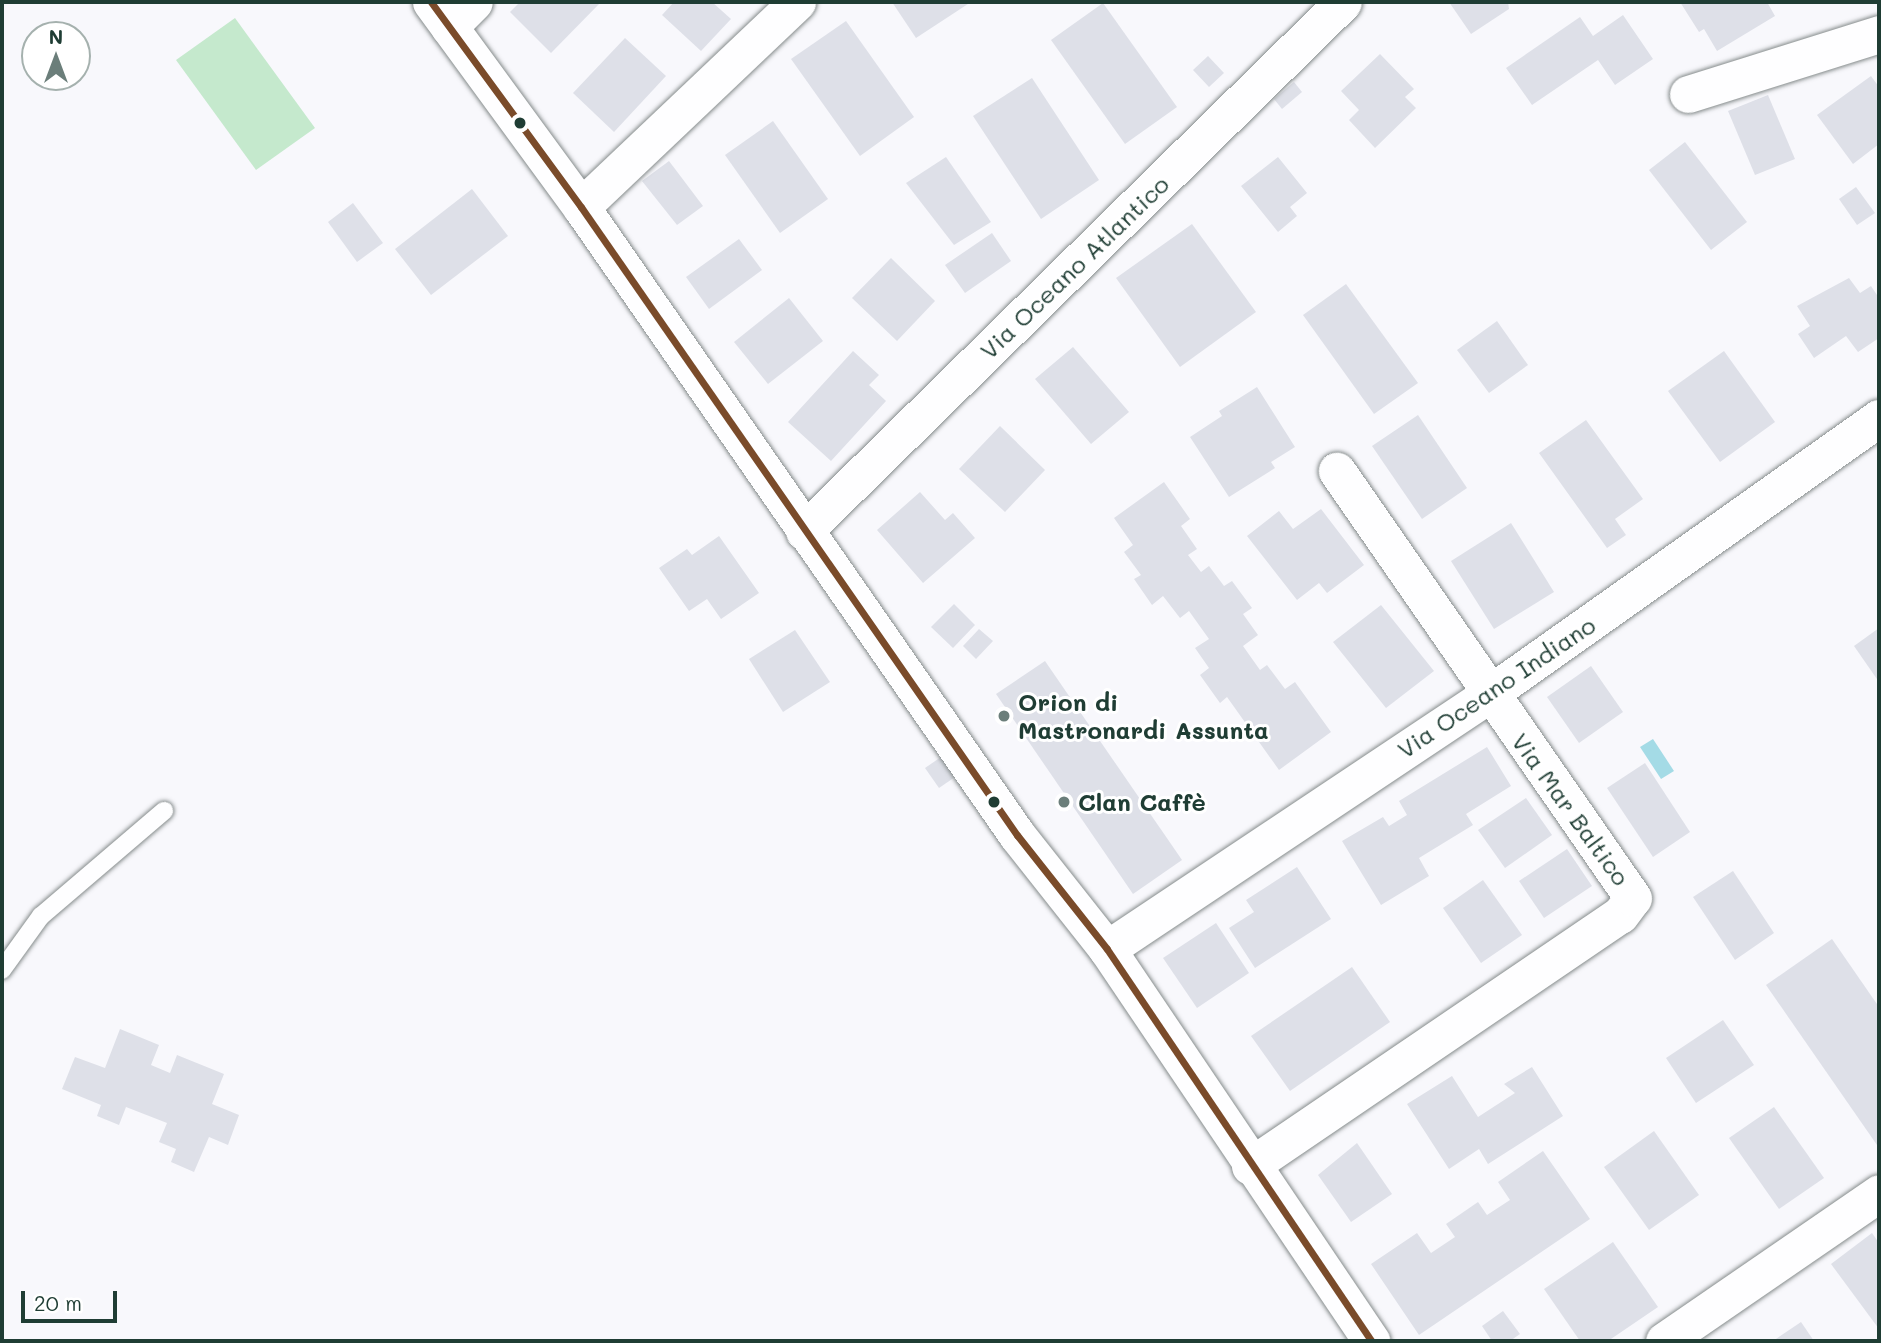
<!DOCTYPE html>
<html>
<head>
<meta charset="utf-8">
<style>
  body { margin:0 }
  #map { position:relative; width:1881px; height:1343px; overflow:hidden; background:#f8f8fc; font-family:Mali,sans-serif }
  div>[style] { position:absolute }
  .green>* { inset:0; background:#c5e9cd }
  .water>* { inset:0; background:#a4dbe6 }
  .building>* { inset:0; background:#dee0e8 }
  .roads { filter:drop-shadow(0 0 2px #868c8c) drop-shadow(0 0 2px #868c8c) }
  .service>* { height:18px; margin:-9px; padding:0 9px; transform-origin:9px; border-radius:9px; background:#fefeff }
  .minor>* { height:37px; margin:-18.5px; padding:0 18.5px; transform-origin:18.5px; border-radius:18.5px; background:#fefeff }
  .bus-1>* { height:7px; margin:-3.5px; padding:0 3.5px; transform-origin:3.5px; border-radius:3.5px; background:#7a4b2a }
  .dots>* { width:19px; height:19px; translate:-50% -50%; box-sizing:border-box; border:4px solid #fff; border-radius:50% }
  span { translate:-50% -50%; white-space:nowrap; text-align:center; line-height:1.15; -webkit-text-stroke:6px #fff; paint-order:stroke }
  .street-label { font-size:24px; color:#1f3d34 }
  .poi-label { font-size:24px; color:#1f3d34; font-weight:700 }
  .left { translate:0 -50%; text-align:left }
  .frame { position:absolute; inset:0; border:4px solid #1f3d34; pointer-events:none }
  .north { position:absolute; left:21px; top:21px; width:70px; height:70px; box-sizing:border-box; background:#fff; border:2px solid #a5b1ae; border-radius:50%; rotate:0deg; font-size:19px; font-weight:700; line-height:28px; text-align:center; color:#1f3d34 }
  .north::after { content:''; display:block; margin:auto; width:24px; height:32px; background:#6b7e7a; clip-path:polygon(50% 0,100% 100%,50% 72%,0 100%) }
  .scale { position:absolute; left:21px; top:1291px; width:96px; height:32px; box-sizing:border-box; border:4px solid #1f3d34; border-top:0; padding-left:9px; font-size:21px; line-height:24px; white-space:nowrap; color:#1f3d34; -webkit-text-stroke:5px #fff; paint-order:stroke }
</style>
</head>
<body>
<div id="map">
  <div class="green">
    <div style="clip-path:polygon(235px 18px,315px 128px,256px 170px,176px 60px)"></div>
  </div>
  <div class="water">
    <div style="clip-path:polygon(1653px 739px,1674px 771px,1661px 779px,1640px 747px)"></div>
  </div>
  <div class="building">
    <div style="clip-path:polygon(520px 2px,601px 2px,551px 53px,510px 12px)"></div>
    <div style="clip-path:polygon(674px 2px,712px 2px,731px 19px,701px 51px,662px 15px)"></div>
    <div style="clip-path:polygon(892px 2px,971px 2px,916px 38px)"></div>
    <div style="clip-path:polygon(1449px 2px,1508px 2px,1509px 9px,1471px 34px)"></div>
    <div style="clip-path:polygon(1680px 2px,1767px 2px,1775px 16px,1717px 51px,1704px 29px,1699px 32px)"></div>
    <div style="clip-path:polygon(1103px 3px,1177px 107px,1125px 144px,1051px 40px)"></div>
    <div style="clip-path:polygon(1623px 15px,1653px 59px,1615px 85px,1598px 60px,1532px 105px,1506px 68px,1580px 17px,1593px 36px)"></div>
    <div style="clip-path:polygon(846px 21px,914px 117px,860px 156px,791px 59px)"></div>
    <div style="clip-path:polygon(625px 38px,666px 76px,614px 132px,573px 93px)"></div>
    <div style="clip-path:polygon(1380px 54px,1414px 89px,1405px 97px,1416px 108px,1375px 148px,1349px 120px,1359px 110px,1341px 91px)"></div>
    <div style="clip-path:polygon(1208px 56px,1224px 73px,1209px 87px,1193px 70px)"></div>
    <div style="clip-path:polygon(1871px 76px,1879px 87px,1879px 144px,1853px 164px,1817px 115px)"></div>
    <div style="clip-path:polygon(1032px 78px,1099px 180px,1041px 219px,973px 116px)"></div>
    <div style="clip-path:polygon(1294px 82px,1302px 92px,1282px 109px,1274px 99px)"></div>
    <div style="clip-path:polygon(1768px 95px,1795px 159px,1755px 175px,1728px 111px)"></div>
    <div style="clip-path:polygon(773px 121px,828px 199px,780px 233px,725px 155px)"></div>
    <div style="clip-path:polygon(1685px 142px,1747px 222px,1711px 250px,1649px 170px)"></div>
    <div style="clip-path:polygon(946px 157px,991px 222px,954px 245px,906px 183px)"></div>
    <div style="clip-path:polygon(1278px 157px,1307px 193px,1290px 207px,1297px 216px,1278px 232px,1241px 186px)"></div>
    <div style="clip-path:polygon(669px 161px,703px 206px,677px 225px,642px 181px)"></div>
    <div style="clip-path:polygon(1856px 187px,1875px 213px,1857px 225px,1839px 199px)"></div>
    <div style="clip-path:polygon(472px 189px,508px 236px,431px 295px,395px 249px)"></div>
    <div style="clip-path:polygon(353px 203px,383px 243px,357px 262px,328px 222px)"></div>
    <div style="clip-path:polygon(1192px 224px,1256px 312px,1180px 367px,1116px 278px)"></div>
    <div style="clip-path:polygon(992px 233px,1011px 261px,965px 293px,945px 265px)"></div>
    <div style="clip-path:polygon(739px 239px,762px 270px,709px 309px,686px 277px)"></div>
    <div style="clip-path:polygon(891px 258px,935px 301px,897px 341px,852px 298px)"></div>
    <div style="clip-path:polygon(1849px 278px,1860px 293px,1871px 286px,1879px 298px,1879px 338px,1858px 352px,1846px 336px,1814px 358px,1798px 334px,1810px 326px,1797px 306px)"></div>
    <div style="clip-path:polygon(1346px 284px,1418px 383px,1374px 414px,1303px 315px)"></div>
    <div style="clip-path:polygon(789px 298px,823px 341px,768px 384px,734px 342px)"></div>
    <div style="clip-path:polygon(1497px 321px,1528px 365px,1489px 393px,1457px 350px)"></div>
    <div style="clip-path:polygon(1073px 347px,1129px 412px,1091px 444px,1035px 379px)"></div>
    <div style="clip-path:polygon(853px 351px,879px 375px,869px 385px,886px 401px,831px 461px,788px 422px)"></div>
    <div style="clip-path:polygon(1724px 351px,1775px 422px,1720px 462px,1668px 391px)"></div>
    <div style="clip-path:polygon(1257px 387px,1295px 447px,1271px 462px,1275px 468px,1229px 497px,1190px 437px,1222px 416px,1219px 411px)"></div>
    <div style="clip-path:polygon(1418px 415px,1467px 488px,1422px 519px,1372px 446px)"></div>
    <div style="clip-path:polygon(1586px 420px,1643px 499px,1615px 519px,1626px 535px,1607px 548px,1539px 453px)"></div>
    <div style="clip-path:polygon(1000px 426px,1045px 470px,1005px 512px,959px 469px)"></div>
    <div style="clip-path:polygon(1164px 482px,1190px 519px,1181px 526px,1197px 549px,1188px 555px,1201px 572px,1209px 566px,1224px 586px,1232px 581px,1252px 608px,1243px 614px,1258px 635px,1243px 646px,1260px 670px,1267px 665px,1285px 689px,1295px 682px,1331px 732px,1279px 770px,1227px 697px,1220px 703px,1200px 675px,1209px 668px,1195px 648px,1209px 639px,1189px 611px,1180px 618px,1163px 596px,1152px 605px,1134px 579px,1141px 575px,1124px 552px,1133px 545px,1114px 518px)"></div>
    <div style="clip-path:polygon(920px 492px,945px 520px,953px 513px,975px 538px,923px 583px,877px 530px)"></div>
    <div style="clip-path:polygon(1321px 509px,1364px 565px,1327px 593px,1319px 583px,1297px 600px,1247px 536px,1279px 511px,1293px 529px)"></div>
    <div style="clip-path:polygon(1511px 523px,1554px 592px,1494px 629px,1451px 561px)"></div>
    <div style="clip-path:polygon(719px 536px,759px 593px,721px 619px,707px 599px,689px 611px,659px 568px,687px 549px,692px 555px)"></div>
    <div style="clip-path:polygon(954px 604px,975px 625px,953px 648px,931px 627px)"></div>
    <div style="clip-path:polygon(1381px 605px,1434px 671px,1386px 708px,1333px 642px)"></div>
    <div style="clip-path:polygon(1879px 628px,1879px 682px,1854px 646px)"></div>
    <div style="clip-path:polygon(979px 629px,993px 641px,976px 659px,963px 646px)"></div>
    <div style="clip-path:polygon(795px 630px,830px 682px,783px 712px,749px 659px)"></div>
    <div style="clip-path:polygon(1045px 661px,1182px 860px,1133px 894px,996px 694px)"></div>
    <div style="clip-path:polygon(1591px 666px,1623px 712px,1579px 743px,1547px 697px)"></div>
    <div style="clip-path:polygon(1487px 747px,1511px 786px,1466px 814px,1473px 825px,1419px 858px,1429px 876px,1381px 905px,1342px 841px,1383px 817px,1389px 826px,1407px 815px,1399px 801px)"></div>
    <div style="clip-path:polygon(941px 757px,955px 777px,939px 788px,925px 768px)"></div>
    <div style="clip-path:polygon(1645px 763px,1690px 832px,1653px 857px,1607px 788px)"></div>
    <div style="clip-path:polygon(1526px 798px,1552px 835px,1505px 868px,1478px 830px)"></div>
    <div style="clip-path:polygon(1567px 849px,1592px 886px,1544px 918px,1519px 881px)"></div>
    <div style="clip-path:polygon(1297px 867px,1331px 919px,1255px 968px,1229px 928px,1254px 912px,1246px 900px)"></div>
    <div style="clip-path:polygon(1733px 871px,1774px 933px,1735px 960px,1693px 897px)"></div>
    <div style="clip-path:polygon(1483px 880px,1522px 935px,1481px 963px,1443px 908px)"></div>
    <div style="clip-path:polygon(1216px 923px,1249px 973px,1197px 1008px,1163px 958px)"></div>
    <div style="clip-path:polygon(1832px 939px,1879px 1007px,1877px 1145px,1766px 985px)"></div>
    <div style="clip-path:polygon(1352px 967px,1390px 1022px,1290px 1091px,1251px 1036px)"></div>
    <div style="clip-path:polygon(1723px 1020px,1754px 1065px,1696px 1103px,1666px 1058px)"></div>
    <div style="clip-path:polygon(120px 1029px,159px 1045px,151px 1065px,170px 1073px,177px 1055px,224px 1074px,212px 1104px,239px 1115px,228px 1145px,209px 1137px,194px 1172px,171px 1162px,176px 1149px,159px 1142px,167px 1123px,126px 1107px,119px 1125px,97px 1116px,101px 1105px,62px 1089px,75px 1057px,105px 1068px)"></div>
    <div style="clip-path:polygon(1532px 1067px,1563px 1116px,1488px 1164px,1479px 1149px,1449px 1169px,1407px 1104px,1452px 1076px,1478px 1117px,1515px 1093px,1504px 1084px)"></div>
    <div style="clip-path:polygon(1774px 1107px,1824px 1178px,1779px 1209px,1729px 1138px)"></div>
    <div style="clip-path:polygon(1654px 1131px,1699px 1195px,1649px 1230px,1604px 1167px)"></div>
    <div style="clip-path:polygon(1357px 1143px,1392px 1194px,1351px 1222px,1318px 1175px)"></div>
    <div style="clip-path:polygon(1543px 1151px,1590px 1219px,1419px 1335px,1371px 1264px,1417px 1233px,1431px 1253px,1455px 1237px,1446px 1224px,1478px 1202px,1487px 1215px,1510px 1200px,1498px 1182px)"></div>
    <div style="clip-path:polygon(1872px 1233px,1879px 1243px,1879px 1329px,1831px 1264px)"></div>
    <div style="clip-path:polygon(1613px 1242px,1658px 1307px,1608px 1341px,1580px 1341px,1544px 1289px)"></div>
    <div style="clip-path:polygon(1503px 1311px,1520px 1334px,1510px 1341px,1492px 1341px,1482px 1326px)"></div>
    <div style="clip-path:polygon(1801px 1322px,1814px 1341px,1773px 1341px)"></div>
  </div>
  <div class="roads">
    <div class="service">
      <div style="left:2px;top:970px;width:67px;rotate:-54.2deg"></div>
      <div style="left:41px;top:916px;width:162px;rotate:-40.5deg"></div>
    </div>
    <div class="minor">
      <div style="left:431px;top:2px;width:254px;rotate:53.8deg"></div>
      <div style="left:581px;top:207px;width:765px;rotate:55.23deg"></div>
      <div style="left:1017px;top:835px;width:145px;rotate:51.7deg"></div>
      <div style="left:1107px;top:949px;width:473px;rotate:56deg"></div>
      <div style="left:449px;top:27px;width:35px;rotate:-45deg"></div>
      <div style="left:1688px;top:94px;width:200px;rotate:-17.4deg"></div>
      <div style="left:581px;top:207px;width:298px;rotate:-43.5deg"></div>
      <div style="left:804px;top:531px;width:755px;rotate:-44.46deg"></div>
      <div style="left:1107px;top:949px;width:459px;rotate:-33.7deg"></div>
      <div style="left:1489px;top:694px;width:478px;rotate:-35.3deg"></div>
      <div style="left:1250px;top:1166px;width:447px;rotate:-34.2deg"></div>
      <div style="left:1620px;top:915px;width:21px;rotate:-53deg"></div>
      <div style="left:1633px;top:898px;width:520px;rotate:-124.73deg"></div>
      <div style="left:1664px;top:1341px;width:261px;rotate:-34.5deg"></div>
    </div>
  </div>
  <div class="bus-1">
    <div style="left:431px;top:2px;width:254px;rotate:53.8deg"></div>
    <div style="left:581px;top:207px;width:765px;rotate:55.23deg"></div>
    <div style="left:1017px;top:835px;width:145px;rotate:51.7deg"></div>
    <div style="left:1107px;top:949px;width:473px;rotate:56deg"></div>
  </div>
  <div class="dots">
    <div style="left:520px;top:123px;background:#1f3d34"></div>
    <div style="left:1004px;top:716px;background:#6b7e7a"></div>
    <div style="left:994px;top:802px;background:#1f3d34"></div>
    <div style="left:1064px;top:802px;background:#6b7e7a"></div>
  </div>
  <div class="street-label">
    <span style="left:1074px;top:267px;rotate:-44deg">Via Oceano Atlantico</span>
    <span style="left:1496px;top:687px;rotate:-34deg">Via Oceano Indiano</span>
    <span style="left:1571px;top:809px;rotate:54deg">Via Mar Baltico</span>
  </div>
  <div class="poi-label">
    <span class="left" style="left:1018px;top:716px">Orion di<br>Mastronardi Assunta</span>
    <span class="left" style="left:1078px;top:802px">Clan Caffè</span>
  </div>
  <div class="frame"></div>
  <div class="north">N</div>
  <div class="scale">20 m</div>
</div>
</body>
</html>
